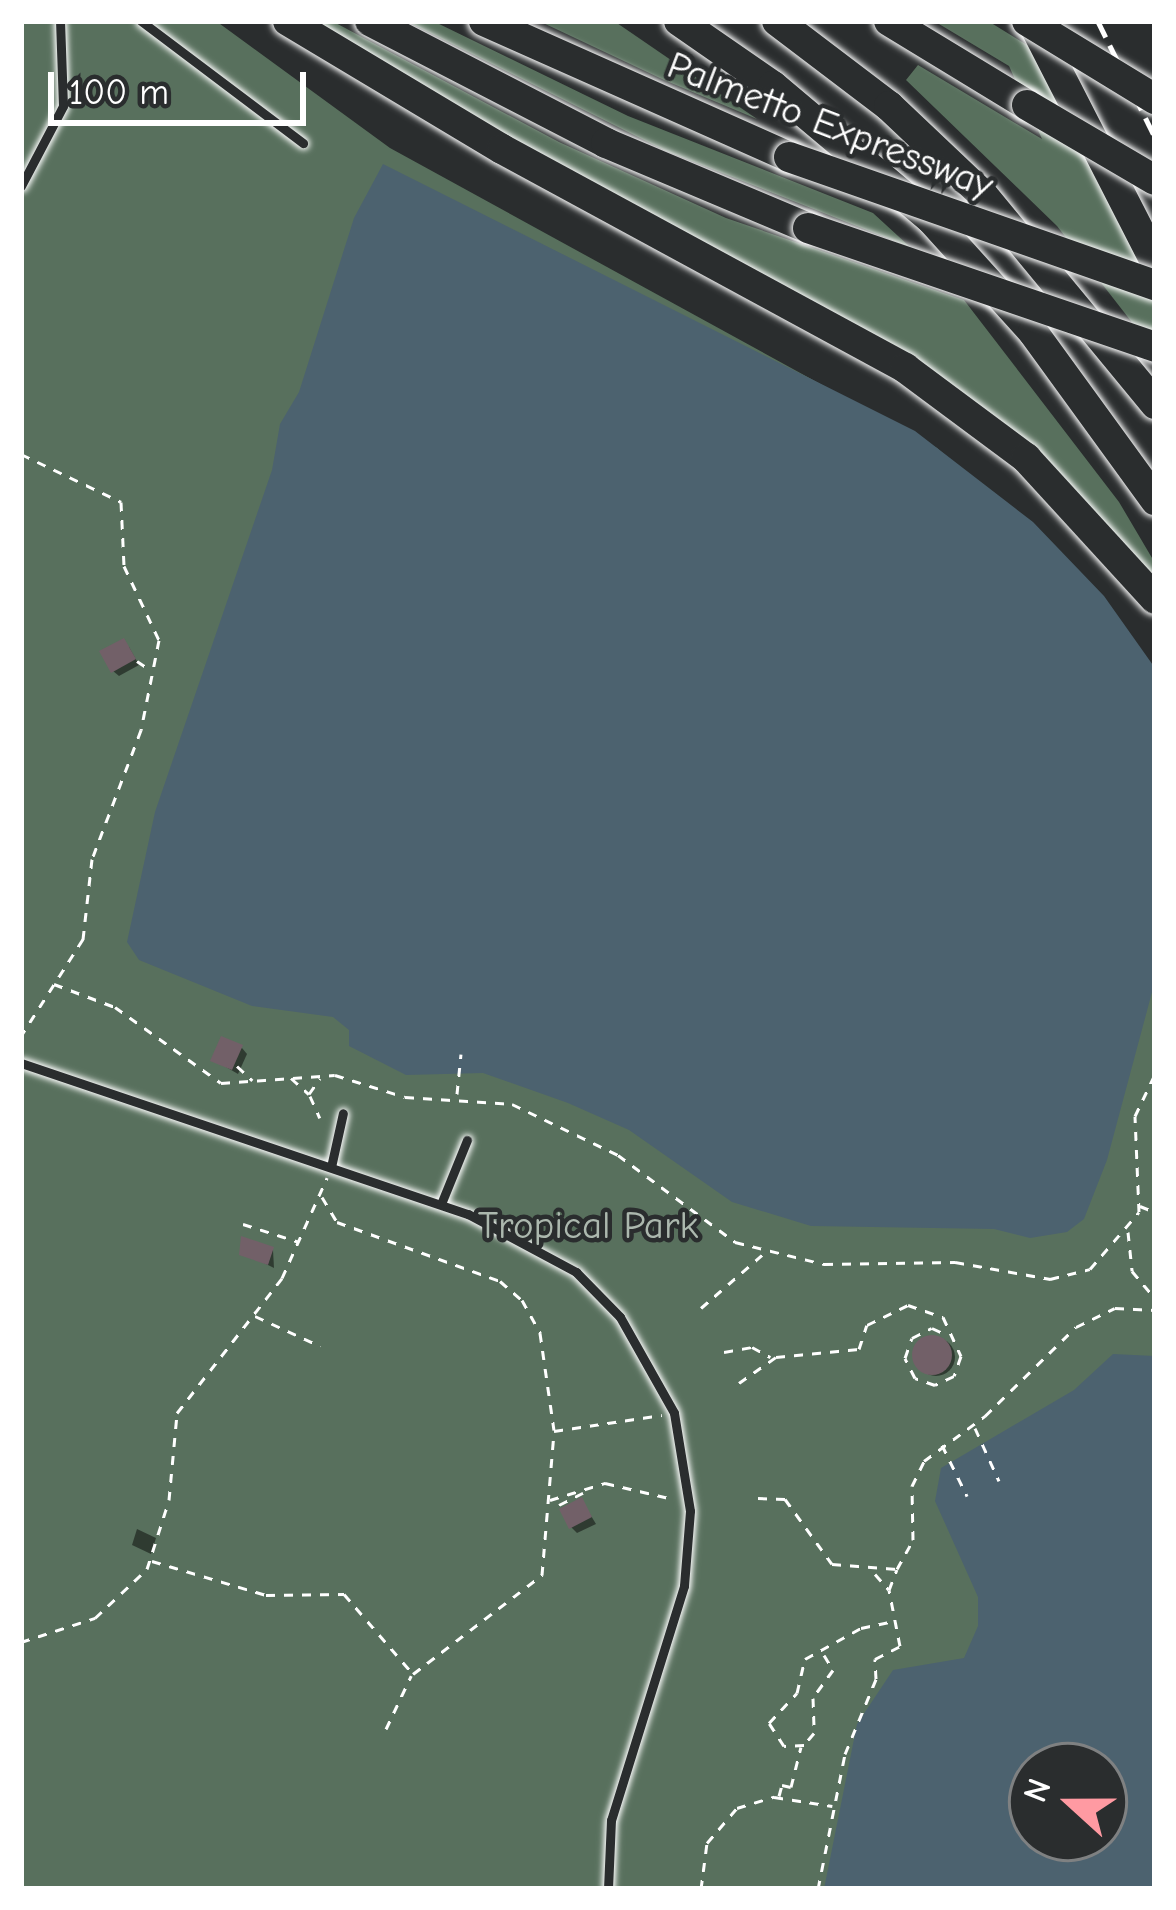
<!DOCTYPE html>
<html>
<head>
<meta charset="utf-8">
<style>
  body { margin:0 }
  #map { position:relative; width:1176px; height:1910px; overflow:hidden; background:#2a2d2e; font-family:"Comic Neue",sans-serif }
  div>[style] { position:absolute }
  .green>* { inset:0; background:#58705d }
  .water>* { inset:0; background:#4c626f }
  .shadow>* { inset:0; background:#0007 }
  .round { border-radius:50% }
  .building>* { inset:0; background:#726068 }
  .path>* { height:3px; margin-top:-1.5px; transform-origin:0; background:repeating-linear-gradient(90deg,#fff 0 9px,transparent 0 18px) }
  .roads { filter:drop-shadow(0 0 3px #fff) drop-shadow(0 0 3px #fff) }
  .service>* { height:9px; margin:-4.5px; padding:0 4.5px; transform-origin:4.5px; border-radius:4.5px; background:#2a2d2e }
  .motorway>* { height:30px; margin:-15px; padding:0 15px; transform-origin:15px; border-radius:15px; background:#2a2d2e }
  .rail>* { height:4.5px; margin-top:-2.25px; transform-origin:0; background:repeating-linear-gradient(90deg,#fff 0 18px,transparent 0 27px) }
  .bridges { filter:drop-shadow(0 0 3px #fff) drop-shadow(0 0 3px #fff) }
  .motorway-bridge>* { height:30px; margin:-15px; padding:0 15px; transform-origin:15px; border-radius:15px; background:#2a2d2e }
  span { translate:-50% -50%; white-space:nowrap; text-align:center; line-height:1.15; -webkit-text-stroke:9px #2a2d2e; paint-order:stroke }
  .street-label { font-size:39px; color:#fff }
  .park-label { font-size:39px; color:#acb8ae }
  .frame { position:absolute; inset:0; border:24px solid #fff; pointer-events:none }
  .north { position:absolute; left:1008px; top:1742px; width:120px; height:120px; box-sizing:border-box; background:#2a2d2e; border:3px solid #7f8182; border-radius:50%; rotate:291deg; font-size:33px; font-weight:700; line-height:48px; text-align:center; color:#fff }
  .north::after { content:''; display:block; margin:auto; width:42px; height:54px; background:#ff9aa2; clip-path:polygon(50% 0,100% 100%,50% 72%,0 100%) }
  .scale { position:absolute; left:48px; top:72px; width:258px; height:54px; box-sizing:border-box; border:6px solid #fff; border-top:0; padding-left:15px; font-size:36px; line-height:42px; white-space:nowrap; color:#fff; -webkit-text-stroke:9px #2a2d2e; paint-order:stroke }
</style>
</head>
<body>
<div id="map">
  <div class="green">
    <div style="clip-path:polygon(evenodd,21px 21px,216px 21px,390px 148px,937px 448px,1104px 597px,1155px 687px,1155px 1889px,21px 1889px,21px 21px,1032px 1766px,1104px 1766px,1104px 1838px,1032px 1838px,1032px 1766px)"></div>
    <div style="clip-path:polygon(317px 21px,332px 21px,559px 142px,726px 218px,964px 300px,1119px 502px,1155px 563px,1155px 586px,1039px 458px)"></div>
    <div style="clip-path:polygon(406px 21px,433px 21px,628px 116px,873px 213px,910px 247px,666px 151px)"></div>
    <div style="clip-path:polygon(539px 21px,614px 21px,757px 119px,664px 80px)"></div>
    <div style="clip-path:polygon(934px 21px,988px 21px,1040px 53px,1155px 284px,1155px 352px,1057px 226px,906px 80px,918px 65px,1042px 139px,1009px 66px)"></div>
  </div>
  <div class="water">
    <div style="clip-path:polygon(383px 164px,915px 431px,1033px 522px,1104px 596px,1155px 668px,1155px 981px,1107px 1160px,1084px 1219px,1067px 1232px,1030px 1238px,994px 1229px,811px 1226px,732px 1202px,629px 1130px,568px 1103px,483px 1073px,406px 1075px,349px 1046px,349px 1030px,333px 1017px,252px 1006px,139px 960px,127px 942px,155px 812px,272px 470px,280px 424px,299px 392px,354px 218px)"></div>
    <div style="clip-path:polygon(evenodd,1113px 1354px,1155px 1356px,1155px 1889px,824px 1889px,857px 1724px,893px 1670px,964px 1658px,978px 1626px,978px 1597px,935px 1501px,941px 1468px,1074px 1390px,1113px 1354px,1032px 1766px,1104px 1766px,1104px 1838px,1032px 1838px,1032px 1766px)"></div>
  </div>
  <div class="shadow">
    <div style="clip-path:polygon(129px 647px,139px 665px,119px 676px,113px 671px)"></div>
    <div style="clip-path:polygon(242px 1048px,247px 1054px,238px 1074px,214px 1060px)"></div>
    <div style="clip-path:polygon(273px 1250px,274px 1268px,246px 1254px)"></div>
    <div class="round" style="left:917px;top:1338px;width:38px;height:38px"></div>
    <div style="clip-path:polygon(582px 1501px,596px 1524px,577px 1533px,571px 1527px)"></div>
    <div style="clip-path:polygon(137px 1529px,156px 1538px,151px 1554px,132px 1545px)"></div>
  </div>
  <div class="building">
    <div style="clip-path:polygon(124px 638px,136px 659px,111px 673px,99px 651px)"></div>
    <div style="clip-path:polygon(221px 1036px,243px 1045px,232px 1070px,210px 1061px)"></div>
    <div style="clip-path:polygon(241px 1236px,274px 1247px,268px 1265px,239px 1255px)"></div>
    <div class="round" style="left:912px;top:1335px;width:40px;height:40px"></div>
    <div style="clip-path:polygon(582px 1497px,592px 1517px,569px 1529px,559px 1509px)"></div>
  </div>
  <div class="path">
    <div style="left:21px;top:454px;width:111px;rotate:25.6deg"></div>
    <div style="left:121px;top:502px;width:64px;rotate:87.3deg"></div>
    <div style="left:124px;top:566px;width:82px;rotate:64.7deg"></div>
    <div style="left:159px;top:640px;width:92px;rotate:101.3deg"></div>
    <div style="left:141px;top:730px;width:138px;rotate:110.8deg"></div>
    <div style="left:92px;top:859px;width:81px;rotate:96.4deg"></div>
    <div style="left:83px;top:939px;width:115px;rotate:122.6deg"></div>
    <div style="left:137px;top:661px;width:14px;rotate:34deg"></div>
    <div style="left:54px;top:984px;width:65px;rotate:20.7deg"></div>
    <div style="left:115px;top:1007px;width:130px;rotate:35.6deg"></div>
    <div style="left:221px;top:1083px;width:114px;rotate:-4deg"></div>
    <div style="left:335px;top:1075px;width:73px;rotate:17.4deg"></div>
    <div style="left:405px;top:1097px;width:107px;rotate:3.7deg"></div>
    <div style="left:512px;top:1104px;width:118px;rotate:25.7deg"></div>
    <div style="left:618px;top:1155px;width:146px;rotate:36.6deg"></div>
    <div style="left:735px;top:1242px;width:92px;rotate:13.9deg"></div>
    <div style="left:824px;top:1264px;width:131px;rotate:-0.9deg"></div>
    <div style="left:955px;top:1262px;width:97px;rotate:10.1deg"></div>
    <div style="left:1050px;top:1279px;width:41px;rotate:-14deg"></div>
    <div style="left:1090px;top:1269px;width:75px;rotate:-49.3deg"></div>
    <div style="left:1139px;top:1212px;width:96px;rotate:-92.4deg"></div>
    <div style="left:1135px;top:1116px;width:47px;rotate:-64.5deg"></div>
    <div style="left:237px;top:1066px;width:21px;rotate:43deg"></div>
    <div style="left:291px;top:1078px;width:24px;rotate:42deg"></div>
    <div style="left:309px;top:1094px;width:19px;rotate:-55deg"></div>
    <div style="left:457px;top:1094px;width:40px;rotate:-84.3deg"></div>
    <div style="left:310px;top:1096px;width:24px;rotate:66deg"></div>
    <div style="left:322px;top:1197px;width:29px;rotate:59deg"></div>
    <div style="left:337px;top:1222px;width:173px;rotate:19.9deg"></div>
    <div style="left:500px;top:1281px;width:29px;rotate:41deg"></div>
    <div style="left:522px;top:1300px;width:38px;rotate:61deg"></div>
    <div style="left:540px;top:1333px;width:98px;rotate:81.8deg"></div>
    <div style="left:1140px;top:1206px;width:16px;rotate:22deg"></div>
    <div style="left:243px;top:1224px;width:59px;rotate:17.8deg"></div>
    <div style="left:1128px;top:1232px;width:39px;rotate:84deg"></div>
    <div style="left:1132px;top:1271px;width:35px;rotate:50deg"></div>
    <div style="left:701px;top:1308px;width:81px;rotate:-41deg"></div>
    <div style="left:255px;top:1316px;width:72px;rotate:24.8deg"></div>
    <div style="left:724px;top:1352px;width:28px;rotate:-10deg"></div>
    <div style="left:752px;top:1347px;width:21px;rotate:29deg"></div>
    <div style="left:739px;top:1383px;width:45px;rotate:-35.1deg"></div>
    <div style="left:776px;top:1357px;width:83px;rotate:-5.5deg"></div>
    <div style="left:859px;top:1349px;width:25px;rotate:-72deg"></div>
    <div style="left:867px;top:1325px;width:46px;rotate:-26deg"></div>
    <div style="left:908px;top:1305px;width:37px;rotate:19deg"></div>
    <div style="left:943px;top:1317px;width:43px;rotate:65.2deg"></div>
    <div style="left:961px;top:1356px;width:21px;rotate:109deg"></div>
    <div style="left:954px;top:1376px;width:21px;rotate:155deg"></div>
    <div style="left:935px;top:1385px;width:21px;rotate:-161deg"></div>
    <div style="left:915px;top:1378px;width:22px;rotate:-117deg"></div>
    <div style="left:905px;top:1358px;width:21px;rotate:-71deg"></div>
    <div style="left:912px;top:1338px;width:22px;rotate:-27deg"></div>
    <div style="left:932px;top:1328px;width:14px;rotate:25deg"></div>
    <div style="left:975px;top:1428px;width:58px;rotate:65.6deg"></div>
    <div style="left:942px;top:1445px;width:57px;rotate:63.9deg"></div>
    <div style="left:758px;top:1498px;width:27px;rotate:2deg"></div>
    <div style="left:785px;top:1499px;width:80px;rotate:54.1deg"></div>
    <div style="left:832px;top:1564px;width:65px;rotate:4.4deg"></div>
    <div style="left:897px;top:1569px;width:33px;rotate:-61deg"></div>
    <div style="left:913px;top:1540px;width:54px;rotate:-91.1deg"></div>
    <div style="left:912px;top:1486px;width:28px;rotate:-64deg"></div>
    <div style="left:924px;top:1461px;width:76px;rotate:-36.4deg"></div>
    <div style="left:985px;top:1416px;width:127px;rotate:-44.4deg"></div>
    <div style="left:1076px;top:1327px;width:43px;rotate:-26deg"></div>
    <div style="left:1115px;top:1308px;width:40px;rotate:2.9deg"></div>
    <div style="left:550px;top:1500px;width:58px;rotate:-17.2deg"></div>
    <div style="left:605px;top:1483px;width:70px;rotate:13.2deg"></div>
    <div style="left:559px;top:1505px;width:27px;rotate:-27deg"></div>
    <div style="left:152px;top:1561px;width:119px;rotate:16.6deg"></div>
    <div style="left:266px;top:1595px;width:78px;rotate:-0.7deg"></div>
    <div style="left:344px;top:1594px;width:106px;rotate:49.2deg"></div>
    <div style="left:413px;top:1674px;width:163px;rotate:-37.5deg"></div>
    <div style="left:542px;top:1575px;width:144px;rotate:-85.2deg"></div>
    <div style="left:554px;top:1431px;width:109px;rotate:-8.4deg"></div>
    <div style="left:875px;top:1574px;width:21px;rotate:49deg"></div>
    <div style="left:889px;top:1590px;width:22px;rotate:-69deg"></div>
    <div style="left:21px;top:1642px;width:78px;rotate:-18deg"></div>
    <div style="left:95px;top:1618px;width:71px;rotate:-43.3deg"></div>
    <div style="left:147px;top:1569px;width:72px;rotate:-72.3deg"></div>
    <div style="left:169px;top:1500px;width:87px;rotate:-84.7deg"></div>
    <div style="left:177px;top:1413px;width:171px;rotate:-52.1deg"></div>
    <div style="left:282px;top:1278px;width:110px;rotate:-65.8deg"></div>
    <div style="left:824px;top:1655px;width:17px;rotate:59deg"></div>
    <div style="left:833px;top:1670px;width:34px;rotate:126deg"></div>
    <div style="left:813px;top:1698px;width:35px;rotate:88deg"></div>
    <div style="left:814px;top:1733px;width:16px;rotate:130deg"></div>
    <div style="left:804px;top:1745px;width:20px;rotate:177deg"></div>
    <div style="left:784px;top:1746px;width:27px;rotate:-123deg"></div>
    <div style="left:769px;top:1723px;width:41px;rotate:-47deg"></div>
    <div style="left:797px;top:1693px;width:35px;rotate:-77deg"></div>
    <div style="left:805px;top:1659px;width:64px;rotate:-29deg"></div>
    <div style="left:861px;top:1628px;width:35px;rotate:-12deg"></div>
    <div style="left:386px;top:1729px;width:59px;rotate:-64.7deg"></div>
    <div style="left:779px;top:1796px;width:11px;rotate:-75deg"></div>
    <div style="left:782px;top:1785px;width:9px;rotate:13deg"></div>
    <div style="left:791px;top:1787px;width:41px;rotate:-76deg"></div>
    <div style="left:701px;top:1889px;width:46px;rotate:-82.6deg"></div>
    <div style="left:707px;top:1843px;width:46px;rotate:-49.4deg"></div>
    <div style="left:737px;top:1808px;width:39px;rotate:-17deg"></div>
    <div style="left:774px;top:1797px;width:59px;rotate:8.8deg"></div>
    <div style="left:818px;top:1889px;width:138px;rotate:-78.7deg"></div>
    <div style="left:845px;top:1754px;width:81px;rotate:-67.5deg"></div>
    <div style="left:876px;top:1679px;width:20px;rotate:-93deg"></div>
    <div style="left:875px;top:1659px;width:28px;rotate:-27deg"></div>
    <div style="left:900px;top:1646px;width:57px;rotate:-101.1deg"></div>
  </div>
  <div class="roads">
    <div class="service">
      <div style="left:141px;top:21px;width:203px;rotate:37deg"></div>
      <div style="left:21px;top:186px;width:90px;rotate:-62.3deg"></div>
      <div style="left:63px;top:106px;width:85px;rotate:-92deg"></div>
      <div style="left:21px;top:1063px;width:472px;rotate:18.7deg"></div>
      <div style="left:468px;top:1214px;width:123px;rotate:28.2deg"></div>
      <div style="left:576px;top:1272px;width:63px;rotate:45.6deg"></div>
      <div style="left:620px;top:1317px;width:110px;rotate:60.6deg"></div>
      <div style="left:674px;top:1413px;width:99px;rotate:80.7deg"></div>
      <div style="left:690px;top:1511px;width:75px;rotate:94.6deg"></div>
      <div style="left:684px;top:1586px;width:245px;rotate:107.3deg"></div>
      <div style="left:611px;top:1820px;width:69px;rotate:92.5deg"></div>
      <div style="left:331px;top:1167px;width:55px;rotate:-77.5deg"></div>
      <div style="left:441px;top:1204px;width:69px;rotate:-67.9deg"></div>
    </div>
    <div class="motorway">
      <div style="left:288px;top:21px;width:249px;rotate:30.9deg"></div>
      <div style="left:502px;top:149px;width:459px;rotate:28.5deg"></div>
      <div style="left:905px;top:368px;width:151px;rotate:36.6deg"></div>
      <div style="left:1026px;top:458px;width:191px;rotate:47.5deg"></div>
      <div style="left:370px;top:21px;width:266px;rotate:27.3deg"></div>
      <div style="left:606px;top:143px;width:219px;rotate:22.8deg"></div>
      <div style="left:484px;top:21px;width:334px;rotate:24deg"></div>
      <div style="left:679px;top:21px;width:114px;rotate:34.7deg"></div>
      <div style="left:773px;top:86px;width:207px;rotate:40.1deg"></div>
      <div style="left:931px;top:219px;width:152px;rotate:47.9deg"></div>
      <div style="left:1033px;top:332px;width:208px;rotate:54deg"></div>
      <div style="left:777px;top:21px;width:141px;rotate:37.2deg"></div>
      <div style="left:889px;top:106px;width:129px;rotate:43.4deg"></div>
      <div style="left:983px;top:195px;width:271px;rotate:50.5deg"></div>
      <div style="left:889px;top:21px;width:162px;rotate:31.3deg"></div>
      <div style="left:1032px;top:21px;width:270px;rotate:62.9deg"></div>
    </div>
  </div>
  <div class="rail">
    <div style="left:1098px;top:21px;width:129px;rotate:63.8deg"></div>
  </div>
  <div class="bridges">
    <div class="motorway-bridge">
      <div style="left:1027px;top:21px;width:150px;rotate:31.4deg"></div>
      <div style="left:1027px;top:105px;width:148px;rotate:30.4deg"></div>
      <div style="left:789px;top:157px;width:388px;rotate:19.3deg"></div>
      <div style="left:808px;top:228px;width:367px;rotate:18.9deg"></div>
    </div>
  </div>
  <div class="street-label">
    <span style="left:830px;top:126px;rotate:21deg">Palmetto Expressway</span>
  </div>
  <div class="park-label">
    <span style="left:588px;top:1226px">Tropical Park</span>
  </div>
  <div class="frame"></div>
  <div class="north">N</div>
  <div class="scale">100 m</div>
</div>
</body>
</html>
